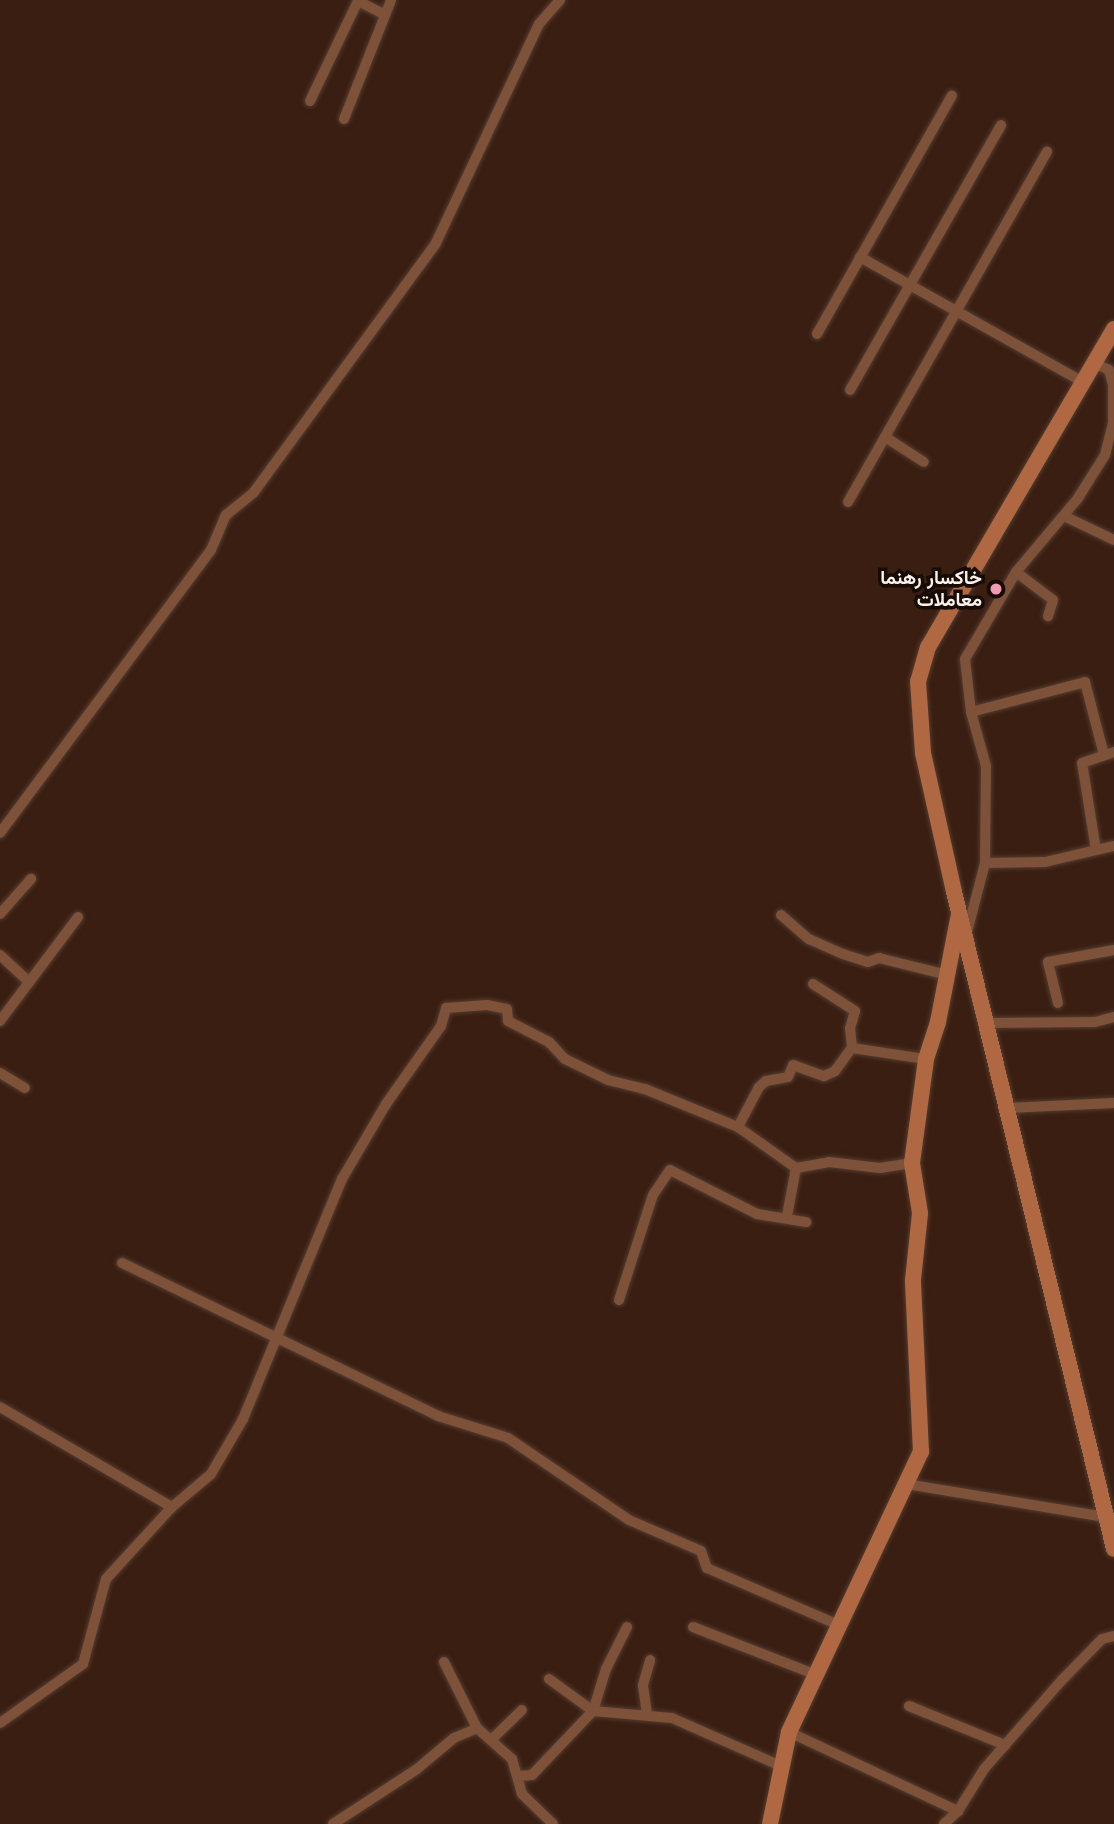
<!DOCTYPE html>
<html>
<head>
<meta charset="utf-8">
<style>
  body { margin:0 }
  #map { position:relative; width:1114px; height:1824px; overflow:hidden; background:#391e11; font-family:"Work Sans",Vazirmatn,sans-serif }
  div>[style] { position:absolute }
  .roads { filter:drop-shadow(0 0 2px #543c30) drop-shadow(0 0 2px #543c30) }
  .street>* { height:10px; margin:-5px; padding:0 5px; transform-origin:5px; border-radius:5px; background:#7e5139 }
  .secondary>* { height:16px; margin:-8px; padding:0 8px; transform-origin:8px; border-radius:8px; background:#af6841 }
  .dots>* { width:19px; height:19px; translate:-50% -50%; box-sizing:border-box; border:4px solid #170b06; border-radius:50% }
  span { translate:-50% -50%; white-space:nowrap; text-align:center; line-height:1.15; -webkit-text-stroke:7px #170b06; paint-order:stroke }
  .poi-label { font-size:19px; color:#fdf1ec; font-weight:700 }
  .right { translate:-100% -50%; text-align:right }
</style>
</head>
<body>
<div id="map">
  <div class="roads">
    <div class="street">
      <div style="left:310px;top:101px;width:111px;rotate:-64.4deg"></div>
      <div style="left:358px;top:1px;width:30px;rotate:27deg"></div>
      <div style="left:344px;top:119px;width:128px;rotate:-68.4deg"></div>
      <div style="left:860px;top:257px;width:256px;rotate:29.3deg"></div>
      <div style="left:817px;top:334px;width:274px;rotate:-60.5deg"></div>
      <div style="left:850px;top:390px;width:305px;rotate:-60.3deg"></div>
      <div style="left:885px;top:437px;width:46px;rotate:32.7deg"></div>
      <div style="left:848px;top:502px;width:403px;rotate:-60.4deg"></div>
      <div style="left:1064px;top:516px;width:55px;rotate:25.6deg"></div>
      <div style="left:1016px;top:572px;width:46px;rotate:37.1deg"></div>
      <div style="left:1053px;top:600px;width:17px;rotate:107deg"></div>
      <div style="left:971px;top:712px;width:118px;rotate:-14.7deg"></div>
      <div style="left:1085px;top:682px;width:75px;rotate:75.4deg"></div>
      <div style="left:0;top:833px;width:353px;rotate:-53.3deg"></div>
      <div style="left:211px;top:550px;width:38px;rotate:-67deg"></div>
      <div style="left:226px;top:515px;width:36px;rotate:-39deg"></div>
      <div style="left:254px;top:492px;width:306px;rotate:-53.8deg"></div>
      <div style="left:435px;top:245px;width:244px;rotate:-64.8deg"></div>
      <div style="left:539px;top:24px;width:32px;rotate:-49deg"></div>
      <div style="left:1096px;top:850px;width:88px;rotate:-99.1deg"></div>
      <div style="left:1082px;top:763px;width:34px;rotate:-19deg"></div>
      <div style="left:985px;top:863px;width:60px;rotate:-1deg"></div>
      <div style="left:1045px;top:862px;width:71px;rotate:-13.1deg"></div>
      <div style="left:0;top:914px;width:47px;rotate:-48.5deg"></div>
      <div style="left:781px;top:915px;width:37px;rotate:41deg"></div>
      <div style="left:809px;top:939px;width:37px;rotate:24deg"></div>
      <div style="left:843px;top:954px;width:26px;rotate:18deg"></div>
      <div style="left:868px;top:962px;width:12px;rotate:-20deg"></div>
      <div style="left:879px;top:958px;width:70px;rotate:14deg"></div>
      <div style="left:966px;top:936px;width:75px;rotate:-75.4deg"></div>
      <div style="left:985px;top:863px;width:97px;rotate:-89.4deg"></div>
      <div style="left:986px;top:766px;width:56px;rotate:-105.5deg"></div>
      <div style="left:971px;top:712px;width:53px;rotate:-96.5deg"></div>
      <div style="left:965px;top:659px;width:101px;rotate:-59.6deg"></div>
      <div style="left:1016px;top:572px;width:97px;rotate:-50deg"></div>
      <div style="left:1078px;top:498px;width:51px;rotate:-57.9deg"></div>
      <div style="left:1105px;top:455px;width:32px;rotate:-76deg"></div>
      <div style="left:1113px;top:424px;width:39px;rotate:-90deg"></div>
      <div style="left:1113px;top:385px;width:16px;rotate:-105deg"></div>
      <div style="left:1109px;top:370px;width:17px;rotate:-155deg"></div>
      <div style="left:0;top:955px;width:40px;rotate:43deg"></div>
      <div style="left:813px;top:984px;width:50px;rotate:32.7deg"></div>
      <div style="left:855px;top:1011px;width:18px;rotate:106deg"></div>
      <div style="left:850px;top:1028px;width:20px;rotate:84deg"></div>
      <div style="left:1058px;top:1003px;width:42px;rotate:-103.7deg"></div>
      <div style="left:1048px;top:962px;width:67px;rotate:-10.3deg"></div>
      <div style="left:0;top:1021px;width:130px;rotate:-53.1deg"></div>
      <div style="left:986px;top:1023px;width:109px;rotate:-0.5deg"></div>
      <div style="left:1095px;top:1022px;width:20px;rotate:-15deg"></div>
      <div style="left:0;top:1073px;width:29px;rotate:31deg"></div>
      <div style="left:1007px;top:1108px;width:107px;rotate:-2.7deg"></div>
      <div style="left:738px;top:1127px;width:45px;rotate:-62.3deg"></div>
      <div style="left:759px;top:1087px;width:9px;rotate:-41deg"></div>
      <div style="left:766px;top:1081px;width:22px;rotate:-10deg"></div>
      <div style="left:788px;top:1077px;width:13px;rotate:-67deg"></div>
      <div style="left:793px;top:1065px;width:33px;rotate:20deg"></div>
      <div style="left:824px;top:1076px;width:12px;rotate:-24deg"></div>
      <div style="left:835px;top:1071px;width:29px;rotate:-54deg"></div>
      <div style="left:852px;top:1048px;width:75px;rotate:8.5deg"></div>
      <div style="left:787px;top:1216px;width:49px;rotate:-79.4deg"></div>
      <div style="left:122px;top:1263px;width:351px;rotate:25.8deg"></div>
      <div style="left:438px;top:1416px;width:73px;rotate:17.4deg"></div>
      <div style="left:508px;top:1438px;width:146px;rotate:34.1deg"></div>
      <div style="left:629px;top:1520px;width:78px;rotate:23.3deg"></div>
      <div style="left:701px;top:1551px;width:18px;rotate:71deg"></div>
      <div style="left:707px;top:1568px;width:146px;rotate:23.4deg"></div>
      <div style="left:619px;top:1300px;width:110px;rotate:-72.1deg"></div>
      <div style="left:653px;top:1195px;width:30px;rotate:-56deg"></div>
      <div style="left:670px;top:1170px;width:97px;rotate:26.8deg"></div>
      <div style="left:757px;top:1214px;width:50px;rotate:9.3deg"></div>
      <div style="left:0;top:1407px;width:199px;rotate:30.2deg"></div>
      <div style="left:906px;top:1484px;width:203px;rotate:9.4deg"></div>
      <div style="left:693px;top:1627px;width:133px;rotate:21.2deg"></div>
      <div style="left:444px;top:1662px;width:74px;rotate:63.4deg"></div>
      <div style="left:477px;top:1728px;width:47px;rotate:41.5deg"></div>
      <div style="left:512px;top:1759px;width:36px;rotate:74deg"></div>
      <div style="left:522px;top:1794px;width:43px;rotate:44.1deg"></div>
      <div style="left:549px;top:1679px;width:54px;rotate:36deg"></div>
      <div style="left:593px;top:1711px;width:44px;rotate:-72.8deg"></div>
      <div style="left:606px;top:1669px;width:47px;rotate:-63.4deg"></div>
      <div style="left:909px;top:1706px;width:104px;rotate:22.1deg"></div>
      <div style="left:647px;top:1714px;width:29px;rotate:-98deg"></div>
      <div style="left:643px;top:1685px;width:26px;rotate:-74deg"></div>
      <div style="left:0;top:1723px;width:102px;rotate:-35.4deg"></div>
      <div style="left:83px;top:1664px;width:88px;rotate:-74.9deg"></div>
      <div style="left:106px;top:1579px;width:98px;rotate:-47.5deg"></div>
      <div style="left:172px;top:1507px;width:51px;rotate:-40.2deg"></div>
      <div style="left:211px;top:1474px;width:64px;rotate:-59.8deg"></div>
      <div style="left:243px;top:1419px;width:260px;rotate:-67.6deg"></div>
      <div style="left:342px;top:1179px;width:87px;rotate:-59.6deg"></div>
      <div style="left:386px;top:1104px;width:95px;rotate:-54.8deg"></div>
      <div style="left:441px;top:1026px;width:19px;rotate:-74deg"></div>
      <div style="left:446px;top:1008px;width:41px;rotate:-4.2deg"></div>
      <div style="left:487px;top:1005px;width:20px;rotate:11deg"></div>
      <div style="left:507px;top:1009px;width:12px;rotate:85deg"></div>
      <div style="left:508px;top:1021px;width:46px;rotate:27.1deg"></div>
      <div style="left:549px;top:1042px;width:23px;rotate:47deg"></div>
      <div style="left:565px;top:1059px;width:48px;rotate:26deg"></div>
      <div style="left:608px;top:1080px;width:38px;rotate:14deg"></div>
      <div style="left:645px;top:1089px;width:100px;rotate:22.2deg"></div>
      <div style="left:738px;top:1127px;width:71px;rotate:35.3deg"></div>
      <div style="left:796px;top:1168px;width:34px;rotate:-10deg"></div>
      <div style="left:829px;top:1162px;width:51px;rotate:6.7deg"></div>
      <div style="left:880px;top:1168px;width:32px;rotate:-9deg"></div>
      <div style="left:789px;top:1732px;width:187px;rotate:25.1deg"></div>
      <div style="left:958px;top:1811px;width:49px;rotate:-58.2deg"></div>
      <div style="left:984px;top:1769px;width:118px;rotate:-48.8deg"></div>
      <div style="left:1062px;top:1680px;width:57px;rotate:-45.7deg"></div>
      <div style="left:1102px;top:1639px;width:12px;rotate:-14deg"></div>
      <div style="left:491px;top:1740px;width:43px;rotate:-44.1deg"></div>
      <div style="left:519px;top:1776px;width:13px;rotate:-4deg"></div>
      <div style="left:532px;top:1775px;width:88px;rotate:-46.4deg"></div>
      <div style="left:593px;top:1711px;width:79px;rotate:5.1deg"></div>
      <div style="left:672px;top:1718px;width:119px;rotate:23.8deg"></div>
      <div style="left:333px;top:1824px;width:100px;rotate:-33.2deg"></div>
      <div style="left:417px;top:1769px;width:48px;rotate:-40deg"></div>
      <div style="left:454px;top:1738px;width:25px;rotate:-23deg"></div>
      <div style="left:944px;top:1824px;width:19px;rotate:-43deg"></div>
    </div>
    <div class="secondary">
      <div style="left:1114px;top:329px;width:368px;rotate:120.3deg"></div>
      <div style="left:928px;top:647px;width:35px;rotate:106deg"></div>
      <div style="left:918px;top:681px;width:72px;rotate:86deg"></div>
      <div style="left:923px;top:753px;width:142px;rotate:77.4deg"></div>
      <div style="left:954px;top:892px;width:676px;rotate:76.31deg"></div>
      <div style="left:770px;top:1824px;width:94px;rotate:-78.3deg"></div>
      <div style="left:789px;top:1732px;width:310px;rotate:-64.8deg"></div>
      <div style="left:921px;top:1452px;width:172px;rotate:-92.7deg"></div>
      <div style="left:913px;top:1280px;width:67px;rotate:-84deg"></div>
      <div style="left:920px;top:1213px;width:51px;rotate:-99.1deg"></div>
      <div style="left:912px;top:1163px;width:105px;rotate:-82.3deg"></div>
      <div style="left:926px;top:1059px;width:39px;rotate:-72deg"></div>
      <div style="left:938px;top:1022px;width:105px;rotate:-79deg"></div>
    </div>
  </div>
  <div class="dots">
    <div style="left:996px;top:589px;background:#f19ab1"></div>
  </div>
  <div class="poi-label">
    <span class="right" style="left:982px;top:589px">خاکسار رهنما<br>معاملات</span>
  </div>
</div>
</body>
</html>
